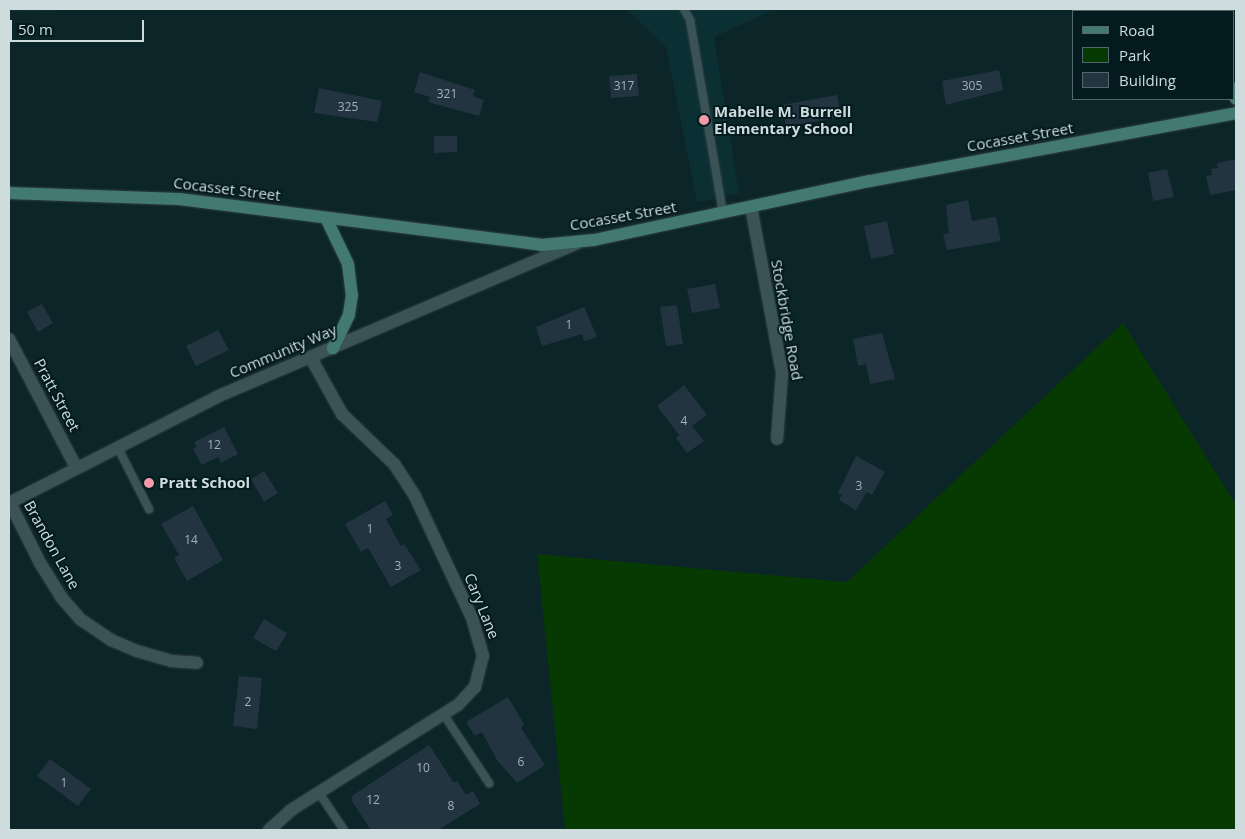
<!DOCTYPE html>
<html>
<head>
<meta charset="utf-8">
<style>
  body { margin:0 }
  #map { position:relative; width:1245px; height:839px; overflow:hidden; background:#0c2528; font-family:"Open Sans",sans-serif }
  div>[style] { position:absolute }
  .built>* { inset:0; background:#0b3034 }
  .green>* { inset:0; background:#073a02 }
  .building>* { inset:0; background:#223440 }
  .roads { filter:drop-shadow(0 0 1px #313f42) drop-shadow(0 0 1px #313f42) }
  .lane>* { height:8px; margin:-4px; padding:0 4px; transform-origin:4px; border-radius:4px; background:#3a5357 }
  .street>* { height:12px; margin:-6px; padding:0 6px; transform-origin:6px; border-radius:6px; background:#3a5357 }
  .secondary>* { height:12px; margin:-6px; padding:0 6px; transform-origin:6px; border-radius:6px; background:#427a73 }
  .dots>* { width:14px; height:14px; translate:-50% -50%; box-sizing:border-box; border:2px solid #031b1e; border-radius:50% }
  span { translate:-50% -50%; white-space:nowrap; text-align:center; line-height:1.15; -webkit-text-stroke:4px #031b1e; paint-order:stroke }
  .number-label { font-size:12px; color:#a3b2b6 }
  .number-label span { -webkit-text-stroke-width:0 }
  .poi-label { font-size:15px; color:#cedcde; font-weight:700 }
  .left { translate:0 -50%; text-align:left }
  .street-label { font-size:15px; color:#cedcde }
  .frame { position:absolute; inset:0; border:10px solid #cedcde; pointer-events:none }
  .legend { position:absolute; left:1072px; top:10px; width:162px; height:90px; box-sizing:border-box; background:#031b1e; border:1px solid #54686b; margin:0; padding:6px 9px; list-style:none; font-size:15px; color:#cedcde }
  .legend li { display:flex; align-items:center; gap:10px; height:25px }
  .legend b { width:25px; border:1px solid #54686b }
  .scale { position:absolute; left:10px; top:20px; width:134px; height:22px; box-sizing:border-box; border:2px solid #cedcde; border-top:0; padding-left:6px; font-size:15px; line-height:18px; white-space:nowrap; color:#cedcde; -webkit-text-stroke:4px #031b1e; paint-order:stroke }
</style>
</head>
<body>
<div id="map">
  <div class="built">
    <div style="clip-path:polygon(9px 9px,106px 9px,12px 12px)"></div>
    <div style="clip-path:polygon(627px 9px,775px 9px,714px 37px,739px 193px,697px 202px,666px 47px)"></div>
  </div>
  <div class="green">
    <div style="clip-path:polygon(1123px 323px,1236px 505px,1236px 830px,562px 830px,565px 828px,537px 554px,847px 582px)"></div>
  </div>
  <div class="building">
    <div style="clip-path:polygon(999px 70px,1003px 90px,946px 105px,942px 81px)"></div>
    <div style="clip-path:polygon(420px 72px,475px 90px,473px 96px,484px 100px,479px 116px,428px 102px,430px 97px,414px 92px)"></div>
    <div style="clip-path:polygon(637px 74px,639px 96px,611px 98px,609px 76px)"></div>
    <div style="clip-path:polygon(319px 88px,382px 101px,377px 122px,314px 113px)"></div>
    <div style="clip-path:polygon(837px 95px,841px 117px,786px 127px,782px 105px)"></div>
    <div style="clip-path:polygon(434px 136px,457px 136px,457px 152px,434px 153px)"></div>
    <div style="clip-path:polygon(1236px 159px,1236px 190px,1210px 195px,1206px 176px,1212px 175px,1211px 169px,1218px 168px,1217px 163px)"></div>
    <div style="clip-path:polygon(1167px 169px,1174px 197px,1153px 201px,1148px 173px)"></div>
    <div style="clip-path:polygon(968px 200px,972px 221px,996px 217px,1001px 241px,947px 250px,943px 234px,949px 233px,946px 205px)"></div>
    <div style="clip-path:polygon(887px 221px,894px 254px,871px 259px,864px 226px)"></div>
    <div style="clip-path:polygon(715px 284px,720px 308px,692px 313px,687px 289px)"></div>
    <div style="clip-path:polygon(42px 304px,53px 323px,38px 332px,27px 312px)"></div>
    <div style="clip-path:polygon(677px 305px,683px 344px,666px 346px,660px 307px)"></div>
    <div style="clip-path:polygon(584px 307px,597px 337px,584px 341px,582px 334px,542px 346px,536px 327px)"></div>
    <div style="clip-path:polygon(218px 330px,229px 350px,196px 366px,186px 346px)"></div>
    <div style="clip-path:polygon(882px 333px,895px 379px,870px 384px,866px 364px,858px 366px,853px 339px)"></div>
    <div style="clip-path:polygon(684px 385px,707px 415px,692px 426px,704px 441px,687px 453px,676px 438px,679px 435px,657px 406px)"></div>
    <div style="clip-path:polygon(224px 427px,238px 454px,221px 463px,218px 457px,202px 465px,193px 449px,197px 447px,194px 442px)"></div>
    <div style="clip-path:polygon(856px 456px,885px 472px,872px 495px,867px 492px,856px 510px,839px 500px,842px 495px,838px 493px)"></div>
    <div style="clip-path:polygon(264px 471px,278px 493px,264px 502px,251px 479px)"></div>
    <div style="clip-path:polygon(385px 501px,393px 515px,386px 519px,401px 546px,404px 544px,421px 570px,391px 587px,368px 548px,361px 552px,345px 524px)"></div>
    <div style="clip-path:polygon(193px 506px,223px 560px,187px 581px,174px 558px,179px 555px,161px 524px)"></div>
    <div style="clip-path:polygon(264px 619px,287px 633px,276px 651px,253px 638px)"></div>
    <div style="clip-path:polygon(239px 676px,262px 678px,257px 729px,233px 726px)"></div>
    <div style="clip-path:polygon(508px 697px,524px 724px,521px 728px,545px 765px,517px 783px,497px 760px,482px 732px,475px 736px,466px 722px)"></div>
    <div style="clip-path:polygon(429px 745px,454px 783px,457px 781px,466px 795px,473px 791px,480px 804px,438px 830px,371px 830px,351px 800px,353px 795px)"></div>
    <div style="clip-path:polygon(50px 759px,91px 789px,78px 806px,37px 776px)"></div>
  </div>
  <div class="roads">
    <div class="lane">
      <div style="left:684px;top:9px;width:13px;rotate:61deg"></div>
      <div style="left:690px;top:20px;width:196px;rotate:80.3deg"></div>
      <div style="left:117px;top:446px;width:71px;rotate:63.1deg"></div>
      <div style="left:444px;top:715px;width:82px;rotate:56.5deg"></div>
      <div style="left:319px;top:793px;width:45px;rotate:56deg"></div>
    </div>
    <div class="street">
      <div style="left:751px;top:207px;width:169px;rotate:79.4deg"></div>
      <div style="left:782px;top:373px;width:66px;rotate:94.3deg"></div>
      <div style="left:9px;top:339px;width:144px;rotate:62.4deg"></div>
      <div style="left:9px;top:503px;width:236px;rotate:-27deg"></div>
      <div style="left:219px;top:396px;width:389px;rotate:-23.1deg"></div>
      <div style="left:10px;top:503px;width:67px;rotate:63.4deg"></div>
      <div style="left:40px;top:563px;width:40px;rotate:58deg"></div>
      <div style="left:61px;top:597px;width:29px;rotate:49deg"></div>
      <div style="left:80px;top:619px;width:37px;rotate:34deg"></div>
      <div style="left:111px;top:640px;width:28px;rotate:23deg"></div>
      <div style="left:137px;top:651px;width:35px;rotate:16deg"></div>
      <div style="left:171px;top:661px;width:26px;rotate:4deg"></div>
      <div style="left:269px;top:830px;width:30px;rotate:-42deg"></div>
      <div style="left:291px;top:810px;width:197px;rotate:-32.2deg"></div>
      <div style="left:458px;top:705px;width:25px;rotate:-47deg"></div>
      <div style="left:475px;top:687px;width:32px;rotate:-76deg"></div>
      <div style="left:483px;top:656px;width:37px;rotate:-106deg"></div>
      <div style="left:473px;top:620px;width:137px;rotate:-115.1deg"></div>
      <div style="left:415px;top:496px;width:38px;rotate:-123deg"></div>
      <div style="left:394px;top:464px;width:72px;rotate:-136.1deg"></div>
      <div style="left:342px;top:414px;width:64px;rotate:-119deg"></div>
    </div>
    <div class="secondary">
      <div style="left:1184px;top:9px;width:3px;rotate:45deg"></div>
      <div style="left:1234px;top:89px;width:10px;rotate:79deg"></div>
      <div style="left:9px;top:193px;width:170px;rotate:2deg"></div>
      <div style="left:179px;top:199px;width:365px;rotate:7.2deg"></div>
      <div style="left:541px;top:245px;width:53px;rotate:-5.4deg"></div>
      <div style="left:594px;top:240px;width:282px;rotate:-12.1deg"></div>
      <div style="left:870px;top:181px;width:372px;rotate:-10.5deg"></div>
      <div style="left:326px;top:218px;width:51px;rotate:64.4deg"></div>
      <div style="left:348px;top:264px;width:31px;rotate:83deg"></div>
      <div style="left:352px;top:295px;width:20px;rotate:99deg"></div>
      <div style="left:349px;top:315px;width:37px;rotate:116deg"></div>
    </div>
  </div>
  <div class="dots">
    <div style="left:704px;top:120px;background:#f39aa8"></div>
    <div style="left:149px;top:483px;background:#f39aa8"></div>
  </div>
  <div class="number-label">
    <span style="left:624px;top:86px">317</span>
    <span style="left:972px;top:86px">305</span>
    <span style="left:447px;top:94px">321</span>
    <span style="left:348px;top:107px">325</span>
    <span style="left:569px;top:325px">1</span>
    <span style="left:684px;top:421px">4</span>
    <span style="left:214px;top:445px">12</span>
    <span style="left:859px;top:486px">3</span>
    <span style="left:370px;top:529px">1</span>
    <span style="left:191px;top:540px">14</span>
    <span style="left:398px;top:566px">3</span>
    <span style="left:248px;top:702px">2</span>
    <span style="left:521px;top:762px">6</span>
    <span style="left:423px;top:768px">10</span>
    <span style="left:64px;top:783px">1</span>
    <span style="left:373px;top:800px">12</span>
    <span style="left:451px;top:806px">8</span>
  </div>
  <div class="poi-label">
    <span class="left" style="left:714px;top:120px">Mabelle M. Burrell<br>Elementary School</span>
    <span class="left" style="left:159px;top:483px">Pratt School</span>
  </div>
  <div class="street-label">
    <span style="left:1020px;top:137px;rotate:-10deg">Cocasset Street</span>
    <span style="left:227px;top:189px;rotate:7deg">Cocasset Street</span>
    <span style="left:623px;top:216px;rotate:-10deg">Cocasset Street</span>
    <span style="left:787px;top:320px;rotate:80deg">Stockbridge Road</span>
    <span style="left:283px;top:351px;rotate:-23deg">Community Way</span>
    <span style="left:57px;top:395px;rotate:62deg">Pratt Street</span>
    <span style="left:52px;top:545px;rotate:61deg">Brandon Lane</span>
    <span style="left:482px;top:606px;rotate:68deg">Cary Lane</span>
  </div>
  <div class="frame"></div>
  <ul class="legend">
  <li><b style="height:6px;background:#427a73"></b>Road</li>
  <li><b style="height:14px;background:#073a02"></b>Park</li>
  <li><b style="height:14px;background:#223440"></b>Building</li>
  </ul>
  <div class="scale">50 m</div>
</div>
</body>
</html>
